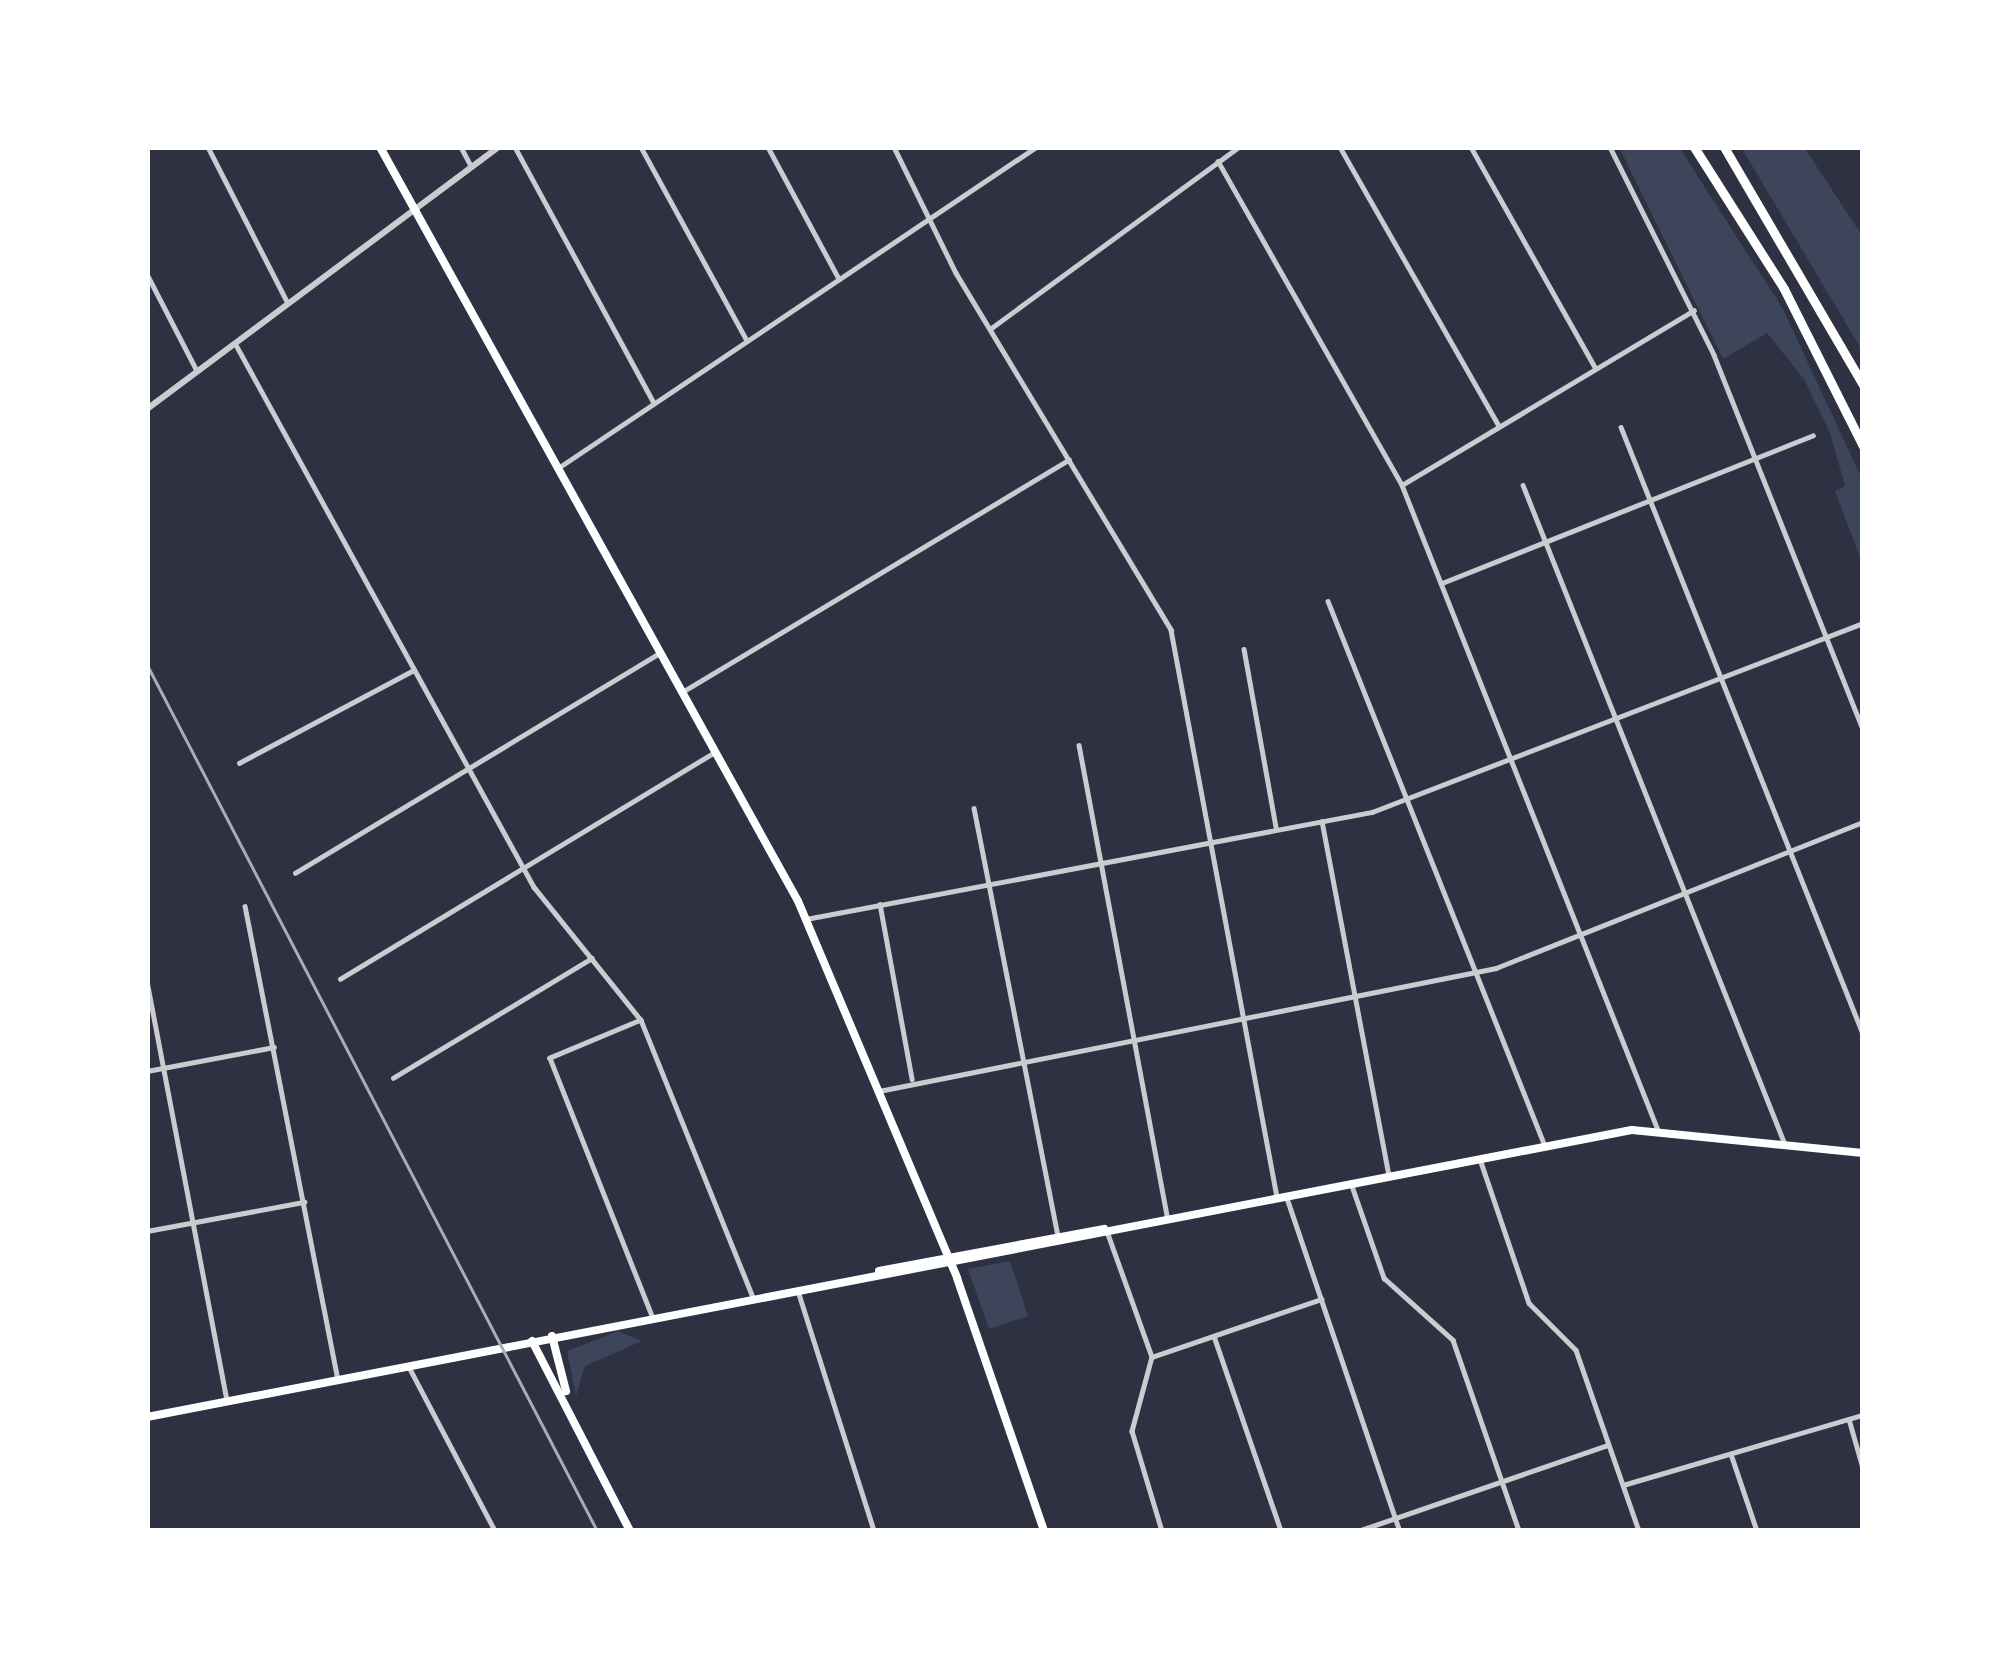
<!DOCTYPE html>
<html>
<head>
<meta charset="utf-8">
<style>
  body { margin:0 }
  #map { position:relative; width:2010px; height:1678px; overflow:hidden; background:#2d3142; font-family:"Crimson Pro",serif }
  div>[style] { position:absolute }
  .green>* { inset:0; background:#3c4559 }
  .minor>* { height:4.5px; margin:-2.25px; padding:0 2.25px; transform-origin:2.25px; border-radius:2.25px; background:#caccd0 }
  .tertiary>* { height:6px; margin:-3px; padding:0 3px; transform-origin:3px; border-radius:3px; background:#caccd0 }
  .secondary>* { height:8px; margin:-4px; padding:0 4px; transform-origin:4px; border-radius:4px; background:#fff }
  .motorway>* { height:9px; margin:-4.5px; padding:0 4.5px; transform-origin:4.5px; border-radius:4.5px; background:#fff }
  .rail>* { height:3px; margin:-1.5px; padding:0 1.5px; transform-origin:1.5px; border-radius:1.5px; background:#abadb3 }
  span { translate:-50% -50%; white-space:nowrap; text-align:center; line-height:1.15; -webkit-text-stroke:12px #fff; paint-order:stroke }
  .frame { position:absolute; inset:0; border:150px solid #fff; pointer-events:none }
</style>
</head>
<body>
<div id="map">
  <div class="green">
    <div style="clip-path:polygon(1619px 147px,1679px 147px,1783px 309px,1863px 481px,1863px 565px,1835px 491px,1845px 486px,1830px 433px,1804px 379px,1767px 333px,1723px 359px)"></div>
    <div style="clip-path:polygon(1741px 147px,1804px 147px,1863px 237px,1863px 352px)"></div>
    <div style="clip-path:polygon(1010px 1261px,1028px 1316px,989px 1329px,968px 1269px)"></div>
    <div style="clip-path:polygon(618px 1331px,642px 1341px,585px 1366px,576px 1396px,567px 1351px)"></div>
  </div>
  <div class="minor">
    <div style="left:208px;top:147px;width:175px;rotate:62.9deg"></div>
    <div style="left:461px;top:147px;width:21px;rotate:62deg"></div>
    <div style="left:515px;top:147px;width:291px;rotate:61.5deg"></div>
    <div style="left:641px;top:147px;width:221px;rotate:61.3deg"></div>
    <div style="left:768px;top:147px;width:150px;rotate:61.7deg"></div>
    <div style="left:894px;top:147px;width:140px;rotate:63.8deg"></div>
    <div style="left:956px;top:273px;width:417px;rotate:58.9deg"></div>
    <div style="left:1171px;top:630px;width:577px;rotate:79.41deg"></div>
    <div style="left:1340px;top:147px;width:321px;rotate:60.3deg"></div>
    <div style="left:1471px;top:147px;width:253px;rotate:60.6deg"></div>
    <div style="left:1610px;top:147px;width:233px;rotate:63.4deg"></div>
    <div style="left:1714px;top:355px;width:404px;rotate:68.3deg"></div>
    <div style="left:1218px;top:161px;width:373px;rotate:60.4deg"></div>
    <div style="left:1402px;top:485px;width:694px;rotate:68.35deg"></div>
    <div style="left:147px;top:274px;width:109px;rotate:62.7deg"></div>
    <div style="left:990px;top:329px;width:308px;rotate:-36.2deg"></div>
    <div style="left:235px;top:343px;width:621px;rotate:61.21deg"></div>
    <div style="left:534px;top:887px;width:171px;rotate:51.2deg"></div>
    <div style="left:641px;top:1020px;width:299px;rotate:68deg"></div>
    <div style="left:1621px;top:427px;width:653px;rotate:68.26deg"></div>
    <div style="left:561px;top:466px;width:572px;rotate:-33.88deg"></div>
    <div style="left:1402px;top:485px;width:340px;rotate:-30.9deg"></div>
    <div style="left:1523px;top:485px;width:707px;rotate:68.33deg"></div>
    <div style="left:1442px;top:583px;width:399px;rotate:-21.7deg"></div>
    <div style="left:1328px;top:601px;width:587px;rotate:68.29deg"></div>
    <div style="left:1244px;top:649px;width:181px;rotate:79.8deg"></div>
    <div style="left:684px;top:691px;width:449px;rotate:-31deg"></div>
    <div style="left:1079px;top:745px;width:480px;rotate:79.4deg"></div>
    <div style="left:239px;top:763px;width:198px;rotate:-28deg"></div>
    <div style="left:974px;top:808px;width:438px;rotate:78.9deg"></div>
    <div style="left:1322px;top:821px;width:360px;rotate:79.3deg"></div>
    <div style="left:295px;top:873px;width:426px;rotate:-31.1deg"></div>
    <div style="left:880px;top:904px;width:178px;rotate:79.6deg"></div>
    <div style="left:245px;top:906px;width:480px;rotate:78.9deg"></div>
    <div style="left:806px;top:919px;width:576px;rotate:-10.71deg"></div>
    <div style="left:1372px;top:812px;width:526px;rotate:-21.05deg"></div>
    <div style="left:340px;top:979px;width:438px;rotate:-31.2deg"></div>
    <div style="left:147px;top:981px;width:427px;rotate:79.2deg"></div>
    <div style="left:641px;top:1020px;width:99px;rotate:157.3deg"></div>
    <div style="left:550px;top:1058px;width:280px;rotate:68.4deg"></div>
    <div style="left:147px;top:1071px;width:129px;rotate:-10.7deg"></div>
    <div style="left:393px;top:1078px;width:232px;rotate:-31.1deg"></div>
    <div style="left:879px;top:1091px;width:629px;rotate:-11.27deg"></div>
    <div style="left:1496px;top:968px;width:395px;rotate:-21.7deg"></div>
    <div style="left:1480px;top:1159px;width:152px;rotate:71.2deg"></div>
    <div style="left:1529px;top:1303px;width:66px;rotate:45deg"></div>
    <div style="left:1576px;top:1350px;width:192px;rotate:70.8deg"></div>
    <div style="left:1351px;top:1183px;width:101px;rotate:70.8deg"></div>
    <div style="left:1384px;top:1278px;width:93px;rotate:41.9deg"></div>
    <div style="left:1453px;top:1340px;width:202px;rotate:70.9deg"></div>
    <div style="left:1286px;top:1195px;width:355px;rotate:71.3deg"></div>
    <div style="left:147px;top:1231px;width:160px;rotate:-10.5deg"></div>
    <div style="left:1108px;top:1234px;width:131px;rotate:70.3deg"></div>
    <div style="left:1152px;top:1357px;width:77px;rotate:105.1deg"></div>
    <div style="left:1132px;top:1431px;width:104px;rotate:73.3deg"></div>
    <div style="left:799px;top:1294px;width:249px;rotate:72.4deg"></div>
    <div style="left:1214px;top:1336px;width:206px;rotate:71deg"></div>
    <div style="left:1152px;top:1357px;width:179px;rotate:-18.9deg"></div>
    <div style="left:408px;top:1365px;width:187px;rotate:62.3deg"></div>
    <div style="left:1849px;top:1419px;width:51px;rotate:74.1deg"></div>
    <div style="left:1731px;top:1454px;width:81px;rotate:71.3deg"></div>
    <div style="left:1623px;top:1485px;width:250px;rotate:-16.3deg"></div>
    <div style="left:1358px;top:1531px;width:264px;rotate:-19deg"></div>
  </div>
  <div class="tertiary">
    <div style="left:147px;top:409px;width:438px;rotate:-36.7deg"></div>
  </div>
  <div class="secondary">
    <div style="left:380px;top:147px;width:862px;rotate:61deg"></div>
    <div style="left:798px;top:901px;width:409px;rotate:67.1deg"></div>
    <div style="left:957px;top:1278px;width:268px;rotate:71deg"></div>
    <div style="left:879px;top:1271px;width:229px;rotate:-10.6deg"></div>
    <div style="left:552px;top:1336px;width:57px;rotate:75.7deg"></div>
    <div style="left:532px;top:1341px;width:214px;rotate:62.7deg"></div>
    <div style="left:147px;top:1417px;width:1512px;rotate:-10.94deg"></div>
    <div style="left:1632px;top:1130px;width:232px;rotate:5.7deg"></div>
  </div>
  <div class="motorway">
    <div style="left:1694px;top:147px;width:168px;rotate:57.6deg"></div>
    <div style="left:1784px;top:289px;width:176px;rotate:63.3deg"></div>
    <div style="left:1724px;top:147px;width:276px;rotate:59.7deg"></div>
  </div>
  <div class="rail">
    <div style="left:147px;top:665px;width:976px;rotate:62.54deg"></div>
  </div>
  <div class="frame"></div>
</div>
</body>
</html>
